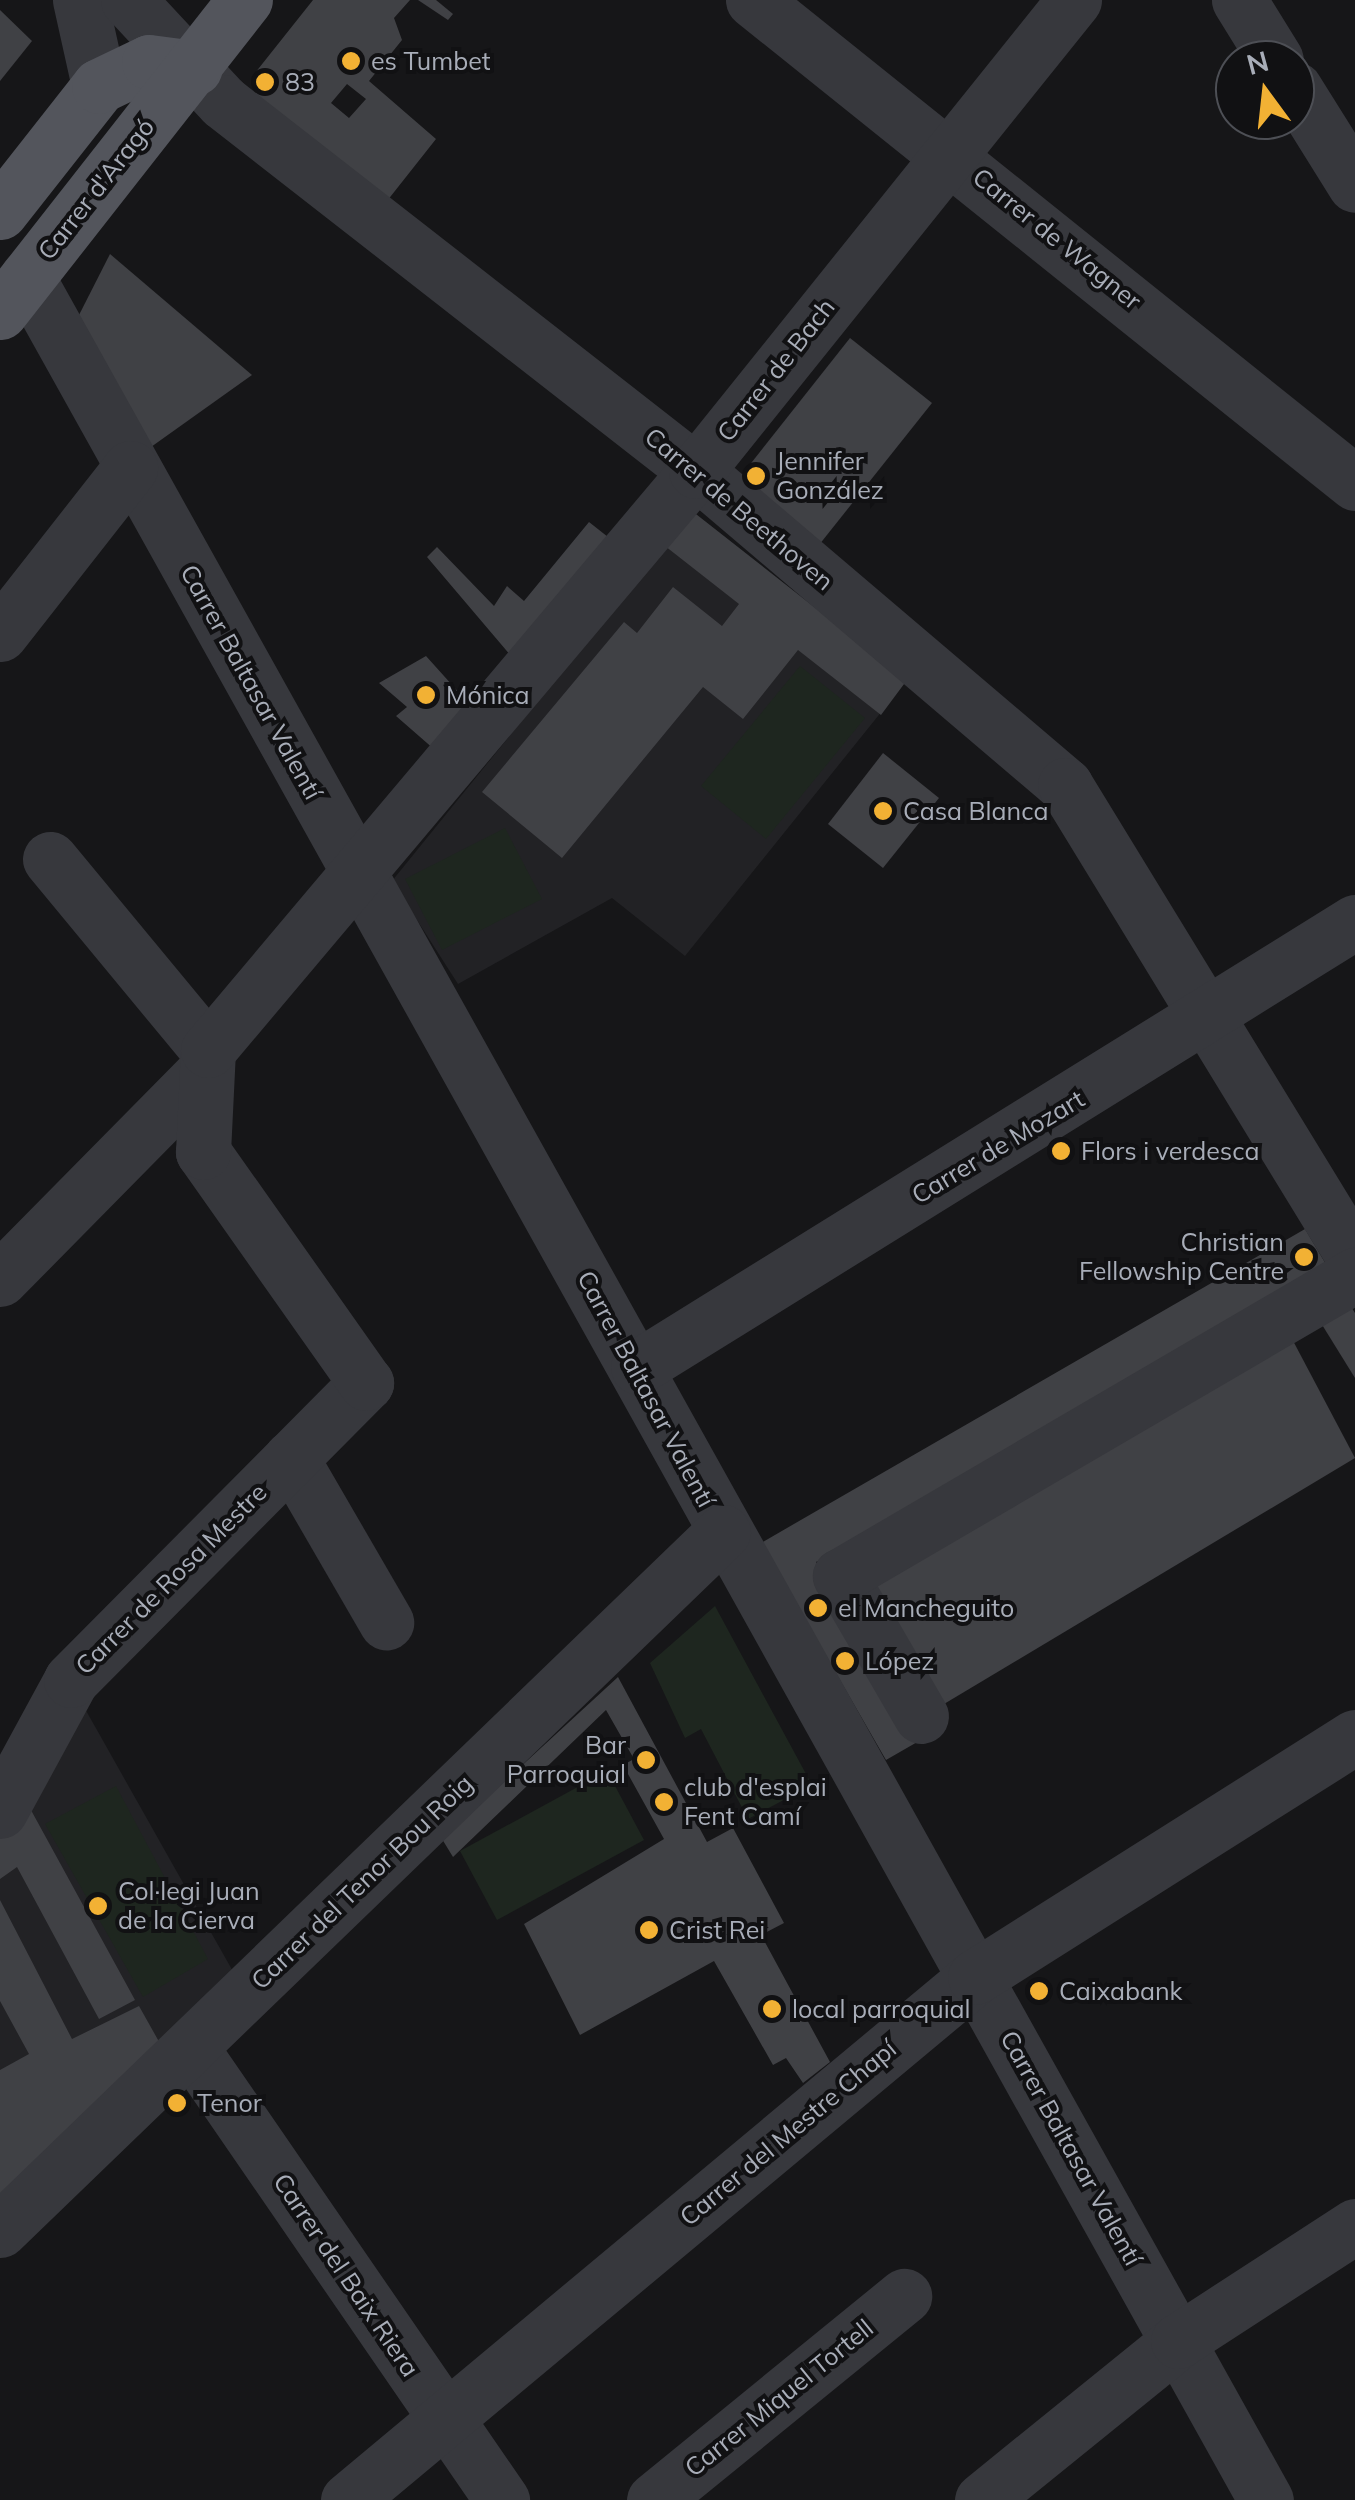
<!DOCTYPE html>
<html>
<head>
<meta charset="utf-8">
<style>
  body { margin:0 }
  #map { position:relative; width:1355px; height:2500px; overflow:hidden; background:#161618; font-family:Mulish,sans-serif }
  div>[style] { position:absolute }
  .built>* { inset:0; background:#222225 }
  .green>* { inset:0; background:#1e261f }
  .building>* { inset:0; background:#404145 }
  .minor>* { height:55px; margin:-27.5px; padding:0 27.5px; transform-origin:27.5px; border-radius:27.5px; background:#37383d }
  .major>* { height:55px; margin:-27.5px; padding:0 27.5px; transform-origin:27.5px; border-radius:27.5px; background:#53555c }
  .dots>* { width:28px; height:28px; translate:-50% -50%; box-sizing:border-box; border:5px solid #111113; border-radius:50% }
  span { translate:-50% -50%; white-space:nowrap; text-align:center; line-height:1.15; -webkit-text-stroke:8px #111113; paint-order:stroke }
  .poi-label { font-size:25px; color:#a8adb8 }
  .left { translate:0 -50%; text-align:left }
  .right { translate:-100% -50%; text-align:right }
  .street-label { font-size:25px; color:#a8adb8 }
  .north { position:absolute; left:1215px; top:40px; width:100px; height:100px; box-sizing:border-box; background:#111113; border:2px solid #4d4f55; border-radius:50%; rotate:345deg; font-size:28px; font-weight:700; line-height:40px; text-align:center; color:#a8adb8 }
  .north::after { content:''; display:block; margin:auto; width:35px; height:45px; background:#f2b134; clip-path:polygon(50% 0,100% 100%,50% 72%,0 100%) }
</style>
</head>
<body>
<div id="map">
  <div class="built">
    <div style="clip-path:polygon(692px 511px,907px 680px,685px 956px,612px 898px,458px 984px,392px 881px)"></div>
    <div style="clip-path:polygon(75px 1691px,235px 1975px,0 2200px,0 1838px)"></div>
  </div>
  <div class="green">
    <div style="clip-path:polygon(800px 666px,865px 718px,766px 839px,701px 786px)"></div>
    <div style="clip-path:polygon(505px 828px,542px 899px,442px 950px,405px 879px)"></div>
    <div style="clip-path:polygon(715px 1606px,812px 1785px,748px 1819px,701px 1729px,685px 1738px,650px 1663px)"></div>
    <div style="clip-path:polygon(607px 1771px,644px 1840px,497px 1920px,460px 1851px)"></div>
    <div style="clip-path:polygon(116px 1786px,208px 1959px,143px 1997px,45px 1824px)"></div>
  </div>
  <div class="building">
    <div style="clip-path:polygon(evenodd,313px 0,410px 0,394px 18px,402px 40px,369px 81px,436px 139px,387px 201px,256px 98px,255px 73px,313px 0,347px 84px,366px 99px,349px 118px,331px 103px,347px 84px)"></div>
    <div style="clip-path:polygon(418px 0,436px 0,453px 14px,448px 20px)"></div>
    <div style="clip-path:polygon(0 10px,32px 41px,0 81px)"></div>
    <div style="clip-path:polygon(110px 254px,252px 375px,151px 447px,79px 315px)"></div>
    <div style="clip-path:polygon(850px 338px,932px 403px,819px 545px,737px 481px)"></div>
    <div style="clip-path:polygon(692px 511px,907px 680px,881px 715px,798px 650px,743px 719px,703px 687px,562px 858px,482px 792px,624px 622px,637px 633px,673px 587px,722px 626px,739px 604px,665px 546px)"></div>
    <div style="clip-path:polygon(589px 522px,608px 537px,511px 656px,427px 557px,437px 547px,494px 606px,507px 586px,524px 601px)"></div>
    <div style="clip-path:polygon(426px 656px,471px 706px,435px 750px,396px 716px,407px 707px,379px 683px)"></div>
    <div style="clip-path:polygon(883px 753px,939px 798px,883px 868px,828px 824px)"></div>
    <div style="clip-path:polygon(1305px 1229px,1333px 1276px,1298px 1284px,816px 1562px,919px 1741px,886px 1760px,761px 1543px)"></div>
    <div style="clip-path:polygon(1345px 1297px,1355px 1313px,1355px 1378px,1316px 1315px)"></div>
    <div style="clip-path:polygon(1291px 1337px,1355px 1458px,939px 1707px,868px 1590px)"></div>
    <div style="clip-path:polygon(618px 1677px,707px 1842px,733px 1828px,784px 1923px,761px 1935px,830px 2062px,803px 2083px,786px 2058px,773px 2065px,714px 1961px,580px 2035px,524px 1924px,664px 1839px,623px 1765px,634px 1759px,606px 1710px,453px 1857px,442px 1839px)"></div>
    <div style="clip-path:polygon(26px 1801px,135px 2000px,99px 2019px,17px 1867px,0 1879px,0 1838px)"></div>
    <div style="clip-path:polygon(0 1900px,72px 2039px,139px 2006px,162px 2047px,0 2200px,0 2070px,29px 2054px,0 2001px)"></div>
  </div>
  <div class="minor">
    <div style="left:80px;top:0;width:88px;rotate:77.5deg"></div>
    <div style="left:128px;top:0;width:139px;rotate:47deg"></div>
    <div style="left:223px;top:102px;width:600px;rotate:37.96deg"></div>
    <div style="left:696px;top:471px;width:485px;rotate:40.4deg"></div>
    <div style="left:1065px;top:785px;width:556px;rotate:58.54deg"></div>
    <div style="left:753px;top:0;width:772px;rotate:38.74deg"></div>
    <div style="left:1239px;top:0;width:70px;rotate:58.3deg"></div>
    <div style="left:1295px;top:89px;width:113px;rotate:58deg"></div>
    <div style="left:27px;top:277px;width:2545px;rotate:60.87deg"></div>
    <div style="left:0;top:634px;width:211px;rotate:-51.9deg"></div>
    <div style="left:50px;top:859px;width:248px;rotate:50.4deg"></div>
    <div style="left:0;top:1279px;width:291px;rotate:-45.4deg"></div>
    <div style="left:638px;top:1367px;width:844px;rotate:-31.83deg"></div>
    <div style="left:291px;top:1458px;width:190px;rotate:59.9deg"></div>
    <div style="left:921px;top:1716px;width:162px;rotate:-120.1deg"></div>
    <div style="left:840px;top:1576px;width:597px;rotate:-30.3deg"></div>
    <div style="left:0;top:1811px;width:149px;rotate:-61.5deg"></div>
    <div style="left:71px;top:1680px;width:419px;rotate:-45.2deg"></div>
    <div style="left:366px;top:1383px;width:283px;rotate:-125.2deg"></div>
    <div style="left:203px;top:1152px;width:102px;rotate:-87.2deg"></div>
    <div style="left:208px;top:1050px;width:757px;rotate:-49.87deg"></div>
    <div style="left:696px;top:471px;width:604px;rotate:-51.25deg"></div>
    <div style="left:191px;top:2048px;width:549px;rotate:55.47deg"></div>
    <div style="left:0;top:2230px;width:1005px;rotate:-43.99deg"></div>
    <div style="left:348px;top:2500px;width:816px;rotate:-39.83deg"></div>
    <div style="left:975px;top:1977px;width:449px;rotate:-32.3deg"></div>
    <div style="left:654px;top:2500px;width:323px;rotate:-39.2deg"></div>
    <div style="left:982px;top:2500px;width:252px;rotate:-39deg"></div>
    <div style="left:1178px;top:2341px;width:211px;rotate:-33deg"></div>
  </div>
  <div class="major">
    <div style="left:0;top:212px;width:160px;rotate:-51.8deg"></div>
    <div style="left:99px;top:86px;width:55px;rotate:-25.6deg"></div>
    <div style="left:149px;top:62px;width:46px;rotate:7.4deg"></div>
    <div style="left:0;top:312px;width:397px;rotate:-51.9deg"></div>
  </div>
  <div class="dots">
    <div style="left:351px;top:61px;background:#f2b134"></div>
    <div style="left:265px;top:82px;background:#f2b134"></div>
    <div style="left:756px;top:476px;background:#f2b134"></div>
    <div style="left:426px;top:695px;background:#f2b134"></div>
    <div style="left:883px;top:811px;background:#f2b134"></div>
    <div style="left:1061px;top:1151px;background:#f2b134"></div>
    <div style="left:1304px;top:1257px;background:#f2b134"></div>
    <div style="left:818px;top:1608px;background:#f2b134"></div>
    <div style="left:845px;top:1661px;background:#f2b134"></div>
    <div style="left:646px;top:1760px;background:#f2b134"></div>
    <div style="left:664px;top:1802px;background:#f2b134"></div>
    <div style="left:98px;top:1906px;background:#f2b134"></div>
    <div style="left:649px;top:1930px;background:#f2b134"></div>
    <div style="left:1039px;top:1991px;background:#f2b134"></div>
    <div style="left:772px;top:2009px;background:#f2b134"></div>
    <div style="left:177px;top:2103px;background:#f2b134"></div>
  </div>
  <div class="poi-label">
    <span class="left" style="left:371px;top:61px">es Tumbet</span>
    <span class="left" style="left:285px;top:82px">83</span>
    <span class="left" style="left:776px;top:476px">Jennifer<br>González</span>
    <span class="left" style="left:446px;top:695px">Mónica</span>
    <span class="left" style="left:903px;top:811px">Casa Blanca</span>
    <span class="left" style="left:1081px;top:1151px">Flors i verdesca</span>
    <span class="right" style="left:1284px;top:1257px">Christian<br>Fellowship Centre</span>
    <span class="left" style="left:838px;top:1608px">el Mancheguito</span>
    <span class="left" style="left:865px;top:1661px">López</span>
    <span class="right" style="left:626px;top:1760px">Bar<br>Parroquial</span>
    <span class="left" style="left:684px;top:1802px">club d'esplai<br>Fent Camí</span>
    <span class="left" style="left:118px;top:1906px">Col·legi Juan<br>de la Cierva</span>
    <span class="left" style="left:669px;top:1930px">Crist Rei</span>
    <span class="left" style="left:1059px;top:1991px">Caixabank</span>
    <span class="left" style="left:792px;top:2009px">local parroquial</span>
    <span class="left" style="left:197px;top:2103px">Tenor</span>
  </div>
  <div class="street-label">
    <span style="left:96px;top:189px;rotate:-52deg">Carrer d'Aragó</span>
    <span style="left:1057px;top:239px;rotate:39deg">Carrer de Wagner</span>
    <span style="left:776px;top:370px;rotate:-52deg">Carrer de Bach</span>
    <span style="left:739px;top:509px;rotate:40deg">Carrer de Beethoven</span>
    <span style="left:251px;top:682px;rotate:61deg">Carrer Baltasar Valentí</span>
    <span style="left:998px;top:1147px;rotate:-31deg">Carrer de Mozart</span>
    <span style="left:646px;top:1389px;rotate:62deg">Carrer Baltasar Valentí</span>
    <span style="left:171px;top:1579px;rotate:-45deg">Carrer de Rosa Mestre</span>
    <span style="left:362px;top:1882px;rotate:-44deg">Carrer del Tenor Bou Roig</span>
    <span style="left:788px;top:2133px;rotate:-40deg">Carrer del Mestre Chapí</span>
    <span style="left:1071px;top:2148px;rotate:61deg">Carrer Baltasar Valentí</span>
    <span style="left:346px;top:2275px;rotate:56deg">Carrer del Baix Riera</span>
    <span style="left:779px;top:2398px;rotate:-39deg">Carrer Miquel Tortell</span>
  </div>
  <div class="north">N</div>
</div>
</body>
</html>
